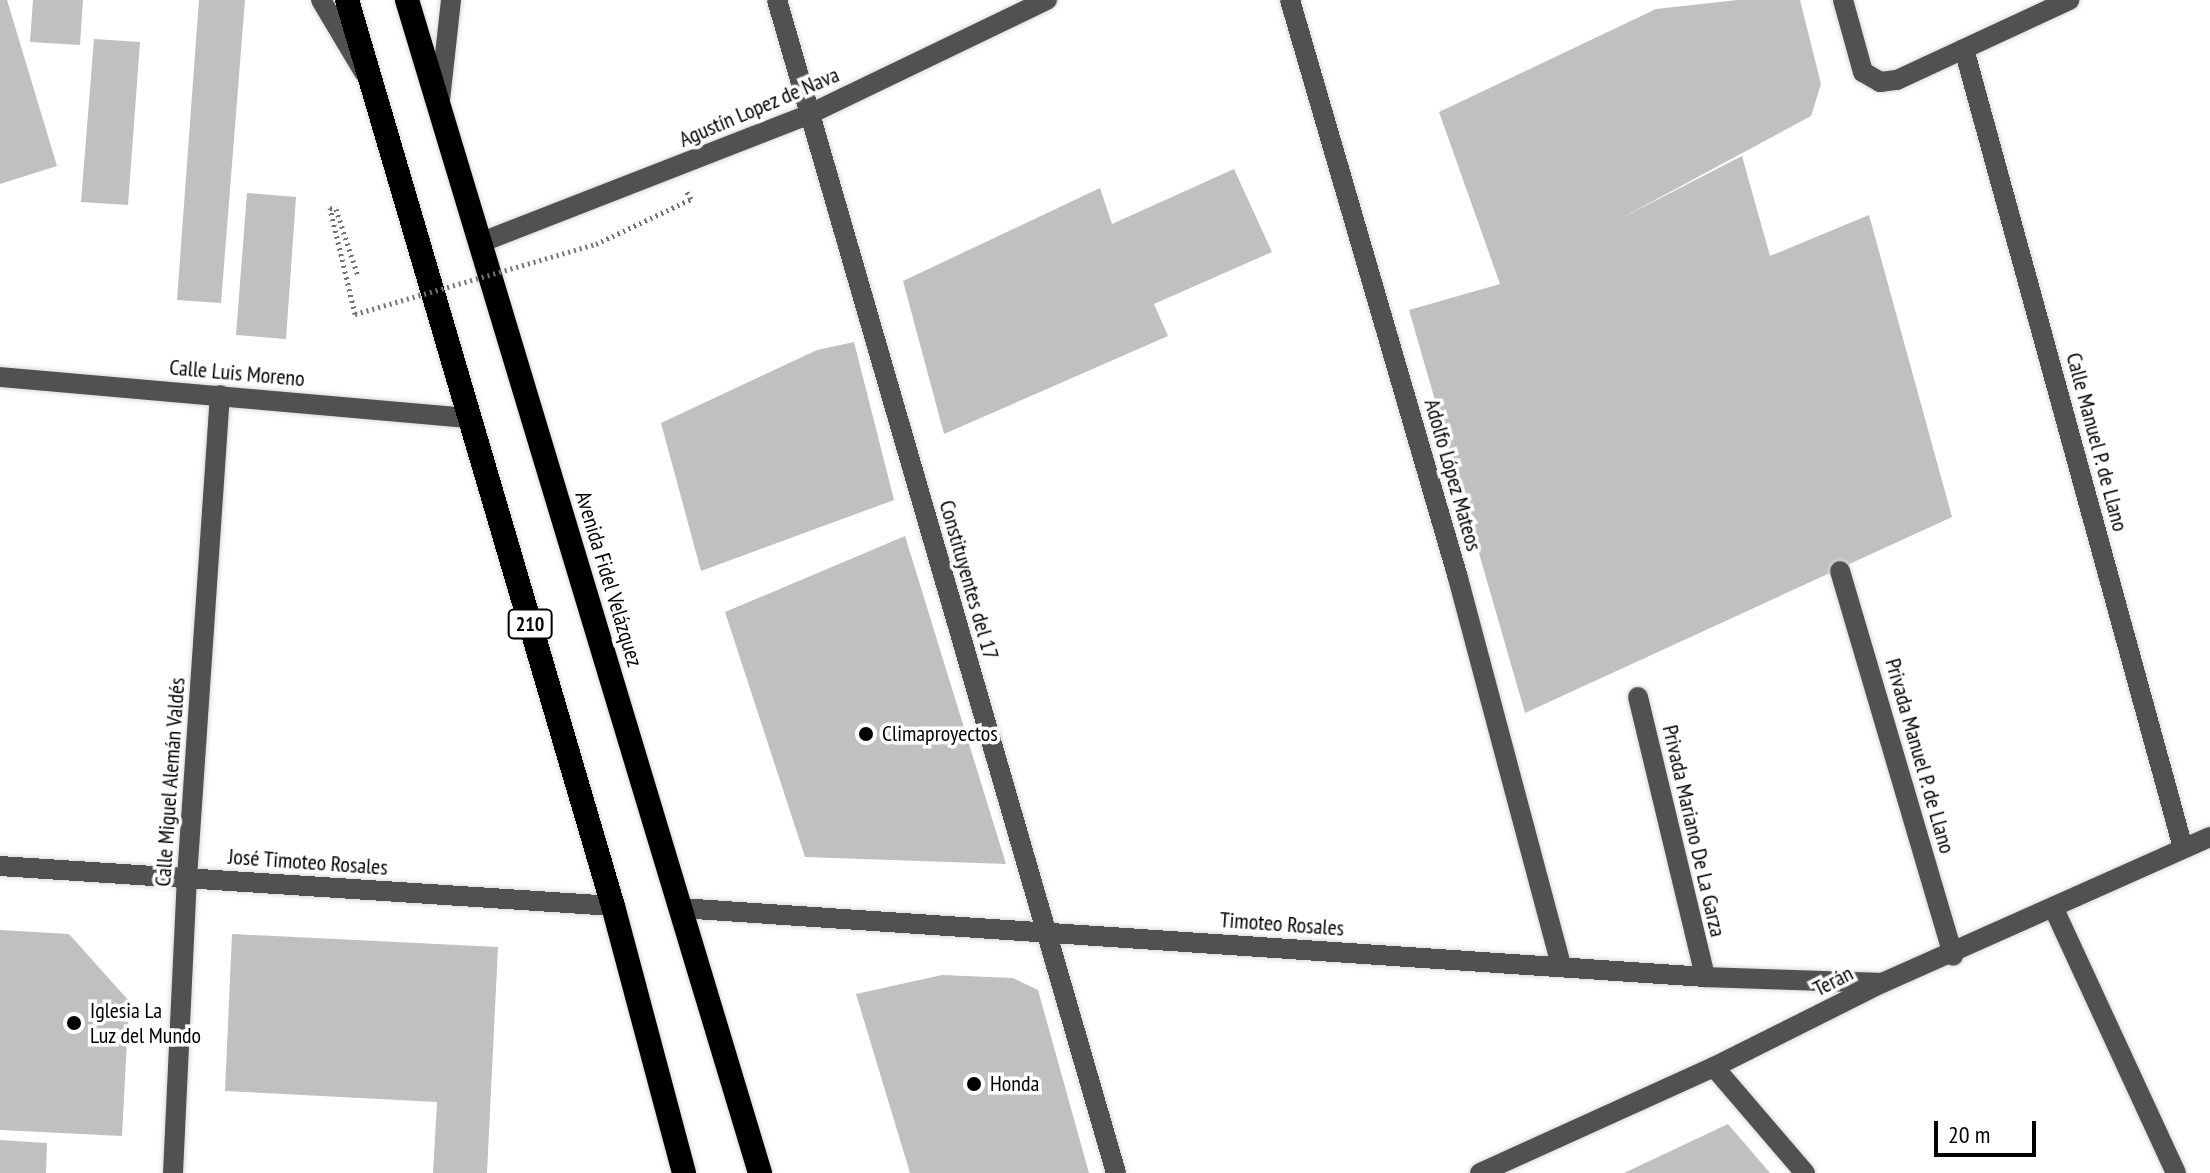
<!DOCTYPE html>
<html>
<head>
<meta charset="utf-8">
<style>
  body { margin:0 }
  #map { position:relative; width:2210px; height:1173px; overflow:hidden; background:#fff; font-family:"PT Sans Narrow",sans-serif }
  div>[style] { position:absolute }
  .building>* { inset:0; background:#c0c0c0 }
  .path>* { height:5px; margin-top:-2.5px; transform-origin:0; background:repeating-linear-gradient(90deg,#737373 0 2px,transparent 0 6px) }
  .roads { filter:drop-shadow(0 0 2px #dbdbdb) drop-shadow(0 0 2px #dbdbdb) }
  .minor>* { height:20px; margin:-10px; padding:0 10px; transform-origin:10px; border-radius:10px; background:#515151 }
  .highway>* { height:24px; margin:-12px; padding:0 12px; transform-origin:12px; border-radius:12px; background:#000 }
  .path-bridge>* { height:5px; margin-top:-2.5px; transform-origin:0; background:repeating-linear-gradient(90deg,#737373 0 2px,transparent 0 6px) }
  .dots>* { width:22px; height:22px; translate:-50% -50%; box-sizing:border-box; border:4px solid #fff; border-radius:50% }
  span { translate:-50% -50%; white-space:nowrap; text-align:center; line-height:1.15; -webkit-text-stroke:7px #fff; paint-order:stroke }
  .shield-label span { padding:2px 6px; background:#fff; border:2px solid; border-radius:6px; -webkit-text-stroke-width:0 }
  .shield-label { font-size:20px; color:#000; font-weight:700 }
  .street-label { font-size:22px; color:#000 }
  .poi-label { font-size:22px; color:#000 }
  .left { translate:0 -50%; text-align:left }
  .scale { position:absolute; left:1934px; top:1121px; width:102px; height:36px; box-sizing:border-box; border:4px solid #000; border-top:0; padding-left:10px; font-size:24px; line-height:28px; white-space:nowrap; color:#000; -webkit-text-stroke:6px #fff; paint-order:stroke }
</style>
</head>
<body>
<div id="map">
  <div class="building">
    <div style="clip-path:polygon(0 0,7px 0,57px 166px,0 184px)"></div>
    <div style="clip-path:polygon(33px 0,83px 0,80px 45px,30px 42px)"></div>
    <div style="clip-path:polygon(199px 0,245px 0,221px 303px,177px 300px)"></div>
    <div style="clip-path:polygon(1737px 0,1800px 0,1821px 84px,1811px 116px,1616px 221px,1742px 156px,1770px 256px,1869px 215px,1952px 517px,1525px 713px,1409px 310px,1500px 284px,1439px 112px,1656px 9px)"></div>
    <div style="clip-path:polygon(94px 39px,140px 42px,128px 205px,81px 202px)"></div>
    <div style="clip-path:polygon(1234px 169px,1272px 252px,1154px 304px,1168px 336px,944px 434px,903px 281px,1100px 188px,1112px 224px)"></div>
    <div style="clip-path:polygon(247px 193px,296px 197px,286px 339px,236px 335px)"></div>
    <div style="clip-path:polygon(854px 342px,894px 500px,701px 571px,661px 423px,817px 350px)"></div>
    <div style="clip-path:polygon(905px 536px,1006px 864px,805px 857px,725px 612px)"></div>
    <div style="clip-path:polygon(0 930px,69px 934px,129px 1001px,122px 1136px,0 1130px)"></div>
    <div style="clip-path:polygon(232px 934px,498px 947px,487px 1173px,433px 1173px,437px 1102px,225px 1091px)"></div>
    <div style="clip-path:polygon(942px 975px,1013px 978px,1038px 990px,1089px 1173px,910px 1173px,856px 994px)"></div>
    <div style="clip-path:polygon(1728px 1124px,1770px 1173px,1624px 1173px)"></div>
    <div style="clip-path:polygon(0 1140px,47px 1143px,46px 1173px,0 1173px)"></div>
  </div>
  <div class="path">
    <div style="left:596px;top:244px;width:105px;rotate:-25.3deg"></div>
    <div style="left:691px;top:199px;width:10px;rotate:-119deg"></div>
    <div style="left:355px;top:314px;width:109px;rotate:-103.3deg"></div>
    <div style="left:330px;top:208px;width:6px;rotate:9deg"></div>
    <div style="left:336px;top:209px;width:71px;rotate:71.8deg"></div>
  </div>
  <div class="roads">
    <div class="minor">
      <div style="left:321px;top:0;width:84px;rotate:59.2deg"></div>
      <div style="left:777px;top:0;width:1221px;rotate:73.88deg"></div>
      <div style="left:1290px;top:0;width:602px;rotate:73.79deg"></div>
      <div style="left:1458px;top:578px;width:401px;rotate:75.1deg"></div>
      <div style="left:1843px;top:0;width:75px;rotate:74.5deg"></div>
      <div style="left:1863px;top:72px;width:20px;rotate:30deg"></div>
      <div style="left:1880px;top:82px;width:17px;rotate:-7deg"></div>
      <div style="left:1897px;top:80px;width:190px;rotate:-24.9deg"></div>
      <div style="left:1964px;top:49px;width:828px;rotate:74.67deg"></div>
      <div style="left:439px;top:109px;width:110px;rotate:-83.7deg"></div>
      <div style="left:482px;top:242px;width:352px;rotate:-21.3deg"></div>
      <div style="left:810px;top:114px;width:263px;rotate:-25.7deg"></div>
      <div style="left:0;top:377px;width:471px;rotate:5deg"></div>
      <div style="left:1840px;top:571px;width:401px;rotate:73.6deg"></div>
      <div style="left:1638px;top:697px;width:288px;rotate:76.5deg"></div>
      <div style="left:0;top:866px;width:614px;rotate:3.73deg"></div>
      <div style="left:680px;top:908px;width:1027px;rotate:3.85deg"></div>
      <div style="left:1705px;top:977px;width:177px;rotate:1.9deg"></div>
      <div style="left:2054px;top:909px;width:291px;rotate:65.2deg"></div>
      <div style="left:1714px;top:1067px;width:140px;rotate:49.4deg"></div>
      <div style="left:173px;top:1173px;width:295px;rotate:-87.3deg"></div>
      <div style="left:187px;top:878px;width:484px;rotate:-86.1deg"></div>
      <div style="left:1480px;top:1173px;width:257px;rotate:-24.4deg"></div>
      <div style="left:1714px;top:1067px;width:188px;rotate:-26.6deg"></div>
      <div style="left:1882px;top:983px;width:359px;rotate:-24deg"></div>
    </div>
    <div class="highway">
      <div style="left:347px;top:0;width:944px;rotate:73.64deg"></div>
      <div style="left:613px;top:906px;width:276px;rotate:75.1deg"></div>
      <div style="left:407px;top:0;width:1225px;rotate:73.25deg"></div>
    </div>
  </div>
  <div class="path-bridge">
    <div style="left:355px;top:314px;width:251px;rotate:-16.2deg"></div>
  </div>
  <div class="dots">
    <div style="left:866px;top:734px;background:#000"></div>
    <div style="left:74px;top:1023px;background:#000"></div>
    <div style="left:974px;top:1084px;background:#000"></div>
  </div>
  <div class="shield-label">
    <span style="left:530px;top:624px">210</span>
  </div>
  <div class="street-label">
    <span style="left:759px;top:107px;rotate:-23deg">Agustín Lopez de Nava</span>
    <span style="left:237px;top:373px;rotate:5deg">Calle Luis Moreno</span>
    <span style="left:2097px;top:442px;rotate:75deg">Calle Manuel P. de Llano</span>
    <span style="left:1453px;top:475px;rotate:74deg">Adolfo López Mateos</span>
    <span style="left:609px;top:579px;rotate:73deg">Avenida Fidel Velázquez</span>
    <span style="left:969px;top:580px;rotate:74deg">Constituyentes del 17</span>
    <span style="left:1920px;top:756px;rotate:74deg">Privada Manuel P. de Llano</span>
    <span style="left:170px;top:782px;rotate:-86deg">Calle Miguel Alemán Valdés</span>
    <span style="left:1694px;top:831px;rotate:77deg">Privada Mariano De La Garza</span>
    <span style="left:308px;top:862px;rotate:4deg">José Timoteo Rosales</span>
    <span style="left:1282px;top:924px;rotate:4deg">Timoteo Rosales</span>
    <span style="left:1833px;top:981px;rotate:-27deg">Terán</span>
  </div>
  <div class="poi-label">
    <span class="left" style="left:882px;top:734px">Climaproyectos</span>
    <span class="left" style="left:90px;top:1023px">Iglesia La<br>Luz del Mundo</span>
    <span class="left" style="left:990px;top:1084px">Honda</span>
  </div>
  <div class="scale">20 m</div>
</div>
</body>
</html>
